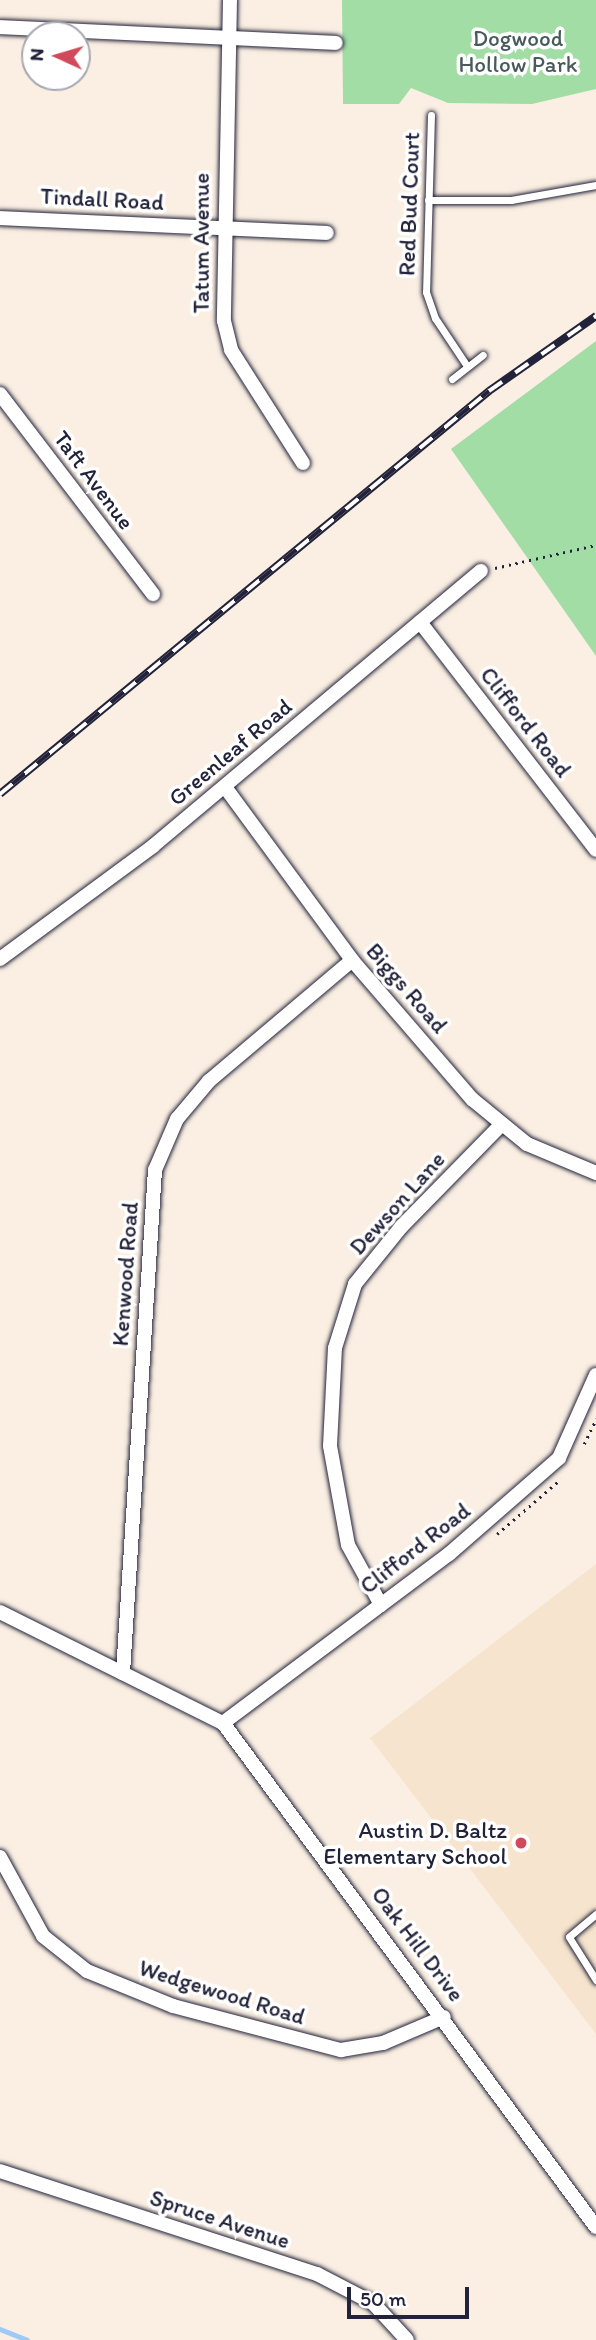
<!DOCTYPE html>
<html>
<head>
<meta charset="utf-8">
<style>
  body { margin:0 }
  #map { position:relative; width:596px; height:2340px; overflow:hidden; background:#faefe2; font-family:Itim,sans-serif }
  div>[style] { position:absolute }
  .built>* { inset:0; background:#f6e4ce }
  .green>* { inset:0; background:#a1dda4 }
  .stream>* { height:5px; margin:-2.5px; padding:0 2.5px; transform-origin:2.5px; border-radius:2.5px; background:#9ecaf8 }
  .path>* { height:2.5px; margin-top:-1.25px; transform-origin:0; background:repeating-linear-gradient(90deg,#22223b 0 2px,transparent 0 7px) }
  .roads { filter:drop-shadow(0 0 2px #22223b) drop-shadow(0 0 2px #22223b) }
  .service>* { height:7px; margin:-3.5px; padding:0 3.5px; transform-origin:3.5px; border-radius:3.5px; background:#fff }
  .minor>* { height:14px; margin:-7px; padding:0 7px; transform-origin:7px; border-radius:7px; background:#fff }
  .rail>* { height:8px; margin-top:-4px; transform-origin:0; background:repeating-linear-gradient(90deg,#fff 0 16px,#22223b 0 32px); box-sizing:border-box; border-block:2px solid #22223b }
  .dots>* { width:19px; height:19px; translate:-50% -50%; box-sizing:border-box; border:4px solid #fff; border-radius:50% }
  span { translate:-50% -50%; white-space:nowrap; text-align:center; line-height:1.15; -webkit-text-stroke:7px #fff; paint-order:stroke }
  .park-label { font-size:23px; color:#485a5a }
  .street-label { font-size:23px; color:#22223b }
  .poi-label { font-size:23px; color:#22223b }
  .right { translate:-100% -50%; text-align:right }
  .north { position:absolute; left:21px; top:21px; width:70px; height:70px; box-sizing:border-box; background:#fff; border:2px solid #a7a7b1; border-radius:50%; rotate:274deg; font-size:19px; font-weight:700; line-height:28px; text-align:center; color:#22223b }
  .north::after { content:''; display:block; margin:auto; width:24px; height:32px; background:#d1495b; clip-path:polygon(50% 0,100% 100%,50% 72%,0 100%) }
  .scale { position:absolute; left:347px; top:2287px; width:122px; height:32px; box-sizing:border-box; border:4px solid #22223b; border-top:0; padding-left:9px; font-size:21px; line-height:24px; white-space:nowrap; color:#22223b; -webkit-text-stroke:5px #fff; paint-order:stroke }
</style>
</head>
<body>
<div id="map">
  <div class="built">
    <div style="clip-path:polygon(596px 1564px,596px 2034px,370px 1738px)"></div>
  </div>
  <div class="green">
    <div style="clip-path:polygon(342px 0,596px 0,596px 89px,532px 104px,448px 103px,411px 88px,399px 104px,343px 104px)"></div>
    <div style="clip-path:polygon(596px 341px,596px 656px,451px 449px)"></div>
  </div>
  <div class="stream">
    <div style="left:0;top:2329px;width:29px;rotate:22deg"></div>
  </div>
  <div class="path">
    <div style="left:495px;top:568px;width:104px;rotate:-12.8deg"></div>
    <div style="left:584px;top:1444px;width:28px;rotate:-64deg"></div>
    <div style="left:497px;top:1534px;width:84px;rotate:-40.7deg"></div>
  </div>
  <div class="roads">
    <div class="service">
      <div style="left:431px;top:115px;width:177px;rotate:91.6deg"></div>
      <div style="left:426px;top:292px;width:28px;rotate:71deg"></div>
      <div style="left:435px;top:318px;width:58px;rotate:56.3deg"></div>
      <div style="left:428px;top:200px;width:83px"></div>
      <div style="left:511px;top:200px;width:86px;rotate:-10deg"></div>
      <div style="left:452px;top:379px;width:39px;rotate:-38deg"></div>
      <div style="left:596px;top:1914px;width:35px;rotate:140deg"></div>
      <div style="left:569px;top:1937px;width:51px;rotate:57.9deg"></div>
    </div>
    <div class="minor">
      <div style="left:230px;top:0;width:321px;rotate:91.1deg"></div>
      <div style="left:224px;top:321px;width:30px;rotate:76deg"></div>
      <div style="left:231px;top:350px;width:134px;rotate:57.5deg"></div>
      <div style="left:0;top:27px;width:336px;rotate:2.7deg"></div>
      <div style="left:0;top:218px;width:327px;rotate:2.6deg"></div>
      <div style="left:0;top:394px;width:252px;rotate:52.6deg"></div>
      <div style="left:420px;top:622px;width:288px;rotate:52.3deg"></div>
      <div style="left:225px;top:787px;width:215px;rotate:53.7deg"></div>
      <div style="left:352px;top:960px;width:184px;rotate:49.2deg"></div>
      <div style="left:472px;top:1099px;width:71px;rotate:39.3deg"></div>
      <div style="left:527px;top:1144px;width:75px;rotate:22.8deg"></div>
      <div style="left:0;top:959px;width:190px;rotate:-36.4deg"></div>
      <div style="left:153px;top:846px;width:428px;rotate:-40deg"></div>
      <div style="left:381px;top:1605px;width:68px;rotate:-118.8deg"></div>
      <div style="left:348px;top:1545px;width:101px;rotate:-100.3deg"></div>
      <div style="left:330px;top:1446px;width:98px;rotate:-87.1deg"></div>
      <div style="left:335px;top:1348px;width:67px;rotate:-72.6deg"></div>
      <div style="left:355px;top:1284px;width:75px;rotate:-51deg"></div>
      <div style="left:402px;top:1226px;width:141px;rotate:-45.6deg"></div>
      <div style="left:0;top:1612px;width:249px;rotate:26.5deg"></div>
      <div style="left:223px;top:1723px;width:627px;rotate:53.5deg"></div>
      <div style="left:123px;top:1673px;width:504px;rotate:-86.36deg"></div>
      <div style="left:155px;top:1170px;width:56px;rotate:-66.7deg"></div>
      <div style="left:177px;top:1119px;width:50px;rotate:-49.9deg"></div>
      <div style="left:209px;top:1081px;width:187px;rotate:-40.2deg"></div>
      <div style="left:223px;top:1723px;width:282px;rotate:-36.8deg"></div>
      <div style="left:449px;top:1554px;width:146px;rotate:-41.1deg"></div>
      <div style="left:559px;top:1458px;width:91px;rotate:-66deg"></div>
      <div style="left:0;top:1857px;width:90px;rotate:61.4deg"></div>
      <div style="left:43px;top:1936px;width:56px;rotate:38.5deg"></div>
      <div style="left:87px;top:1971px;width:93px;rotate:22.1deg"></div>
      <div style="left:173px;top:2006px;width:174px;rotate:14.7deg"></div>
      <div style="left:341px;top:2050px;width:43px;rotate:-9.5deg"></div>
      <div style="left:383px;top:2043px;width:66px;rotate:-23.1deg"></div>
      <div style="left:0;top:2171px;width:333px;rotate:18deg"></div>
      <div style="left:317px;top:2274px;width:63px;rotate:27.4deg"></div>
      <div style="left:373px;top:2303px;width:50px;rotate:47.4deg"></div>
    </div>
  </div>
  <div class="rail">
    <div style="left:0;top:794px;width:634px;rotate:-39.49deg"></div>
    <div style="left:489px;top:391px;width:131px;rotate:-35deg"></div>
  </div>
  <div class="dots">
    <div style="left:521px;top:1843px;background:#d1495b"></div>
  </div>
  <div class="park-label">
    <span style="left:518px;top:51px">Dogwood<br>Hollow Park</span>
  </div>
  <div class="street-label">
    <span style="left:102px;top:199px;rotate:3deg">Tindall Road</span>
    <span style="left:409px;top:204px;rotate:-88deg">Red Bud Court</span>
    <span style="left:201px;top:243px;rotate:-90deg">Tatum Avenue</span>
    <span style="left:94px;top:480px;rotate:53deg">Taft Avenue</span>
    <span style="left:526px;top:722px;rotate:52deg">Clifford Road</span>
    <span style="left:230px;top:752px;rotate:-40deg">Greenleaf Road</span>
    <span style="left:407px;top:988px;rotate:49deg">Biggs Road</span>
    <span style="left:397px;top:1203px;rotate:-48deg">Dewson Lane</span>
    <span style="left:125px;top:1274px;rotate:-86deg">Kenwood Road</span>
    <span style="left:415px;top:1548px;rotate:-38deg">Clifford Road</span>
    <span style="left:418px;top:1944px;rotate:53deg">Oak Hill Drive</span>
    <span style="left:222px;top:1992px;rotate:17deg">Wedgewood Road</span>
    <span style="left:220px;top:2219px;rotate:18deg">Spruce Avenue</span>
  </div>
  <div class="poi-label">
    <span class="right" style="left:507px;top:1843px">Austin D. Baltz<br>Elementary School</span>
  </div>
  <div class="north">N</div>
  <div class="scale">50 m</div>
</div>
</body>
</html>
